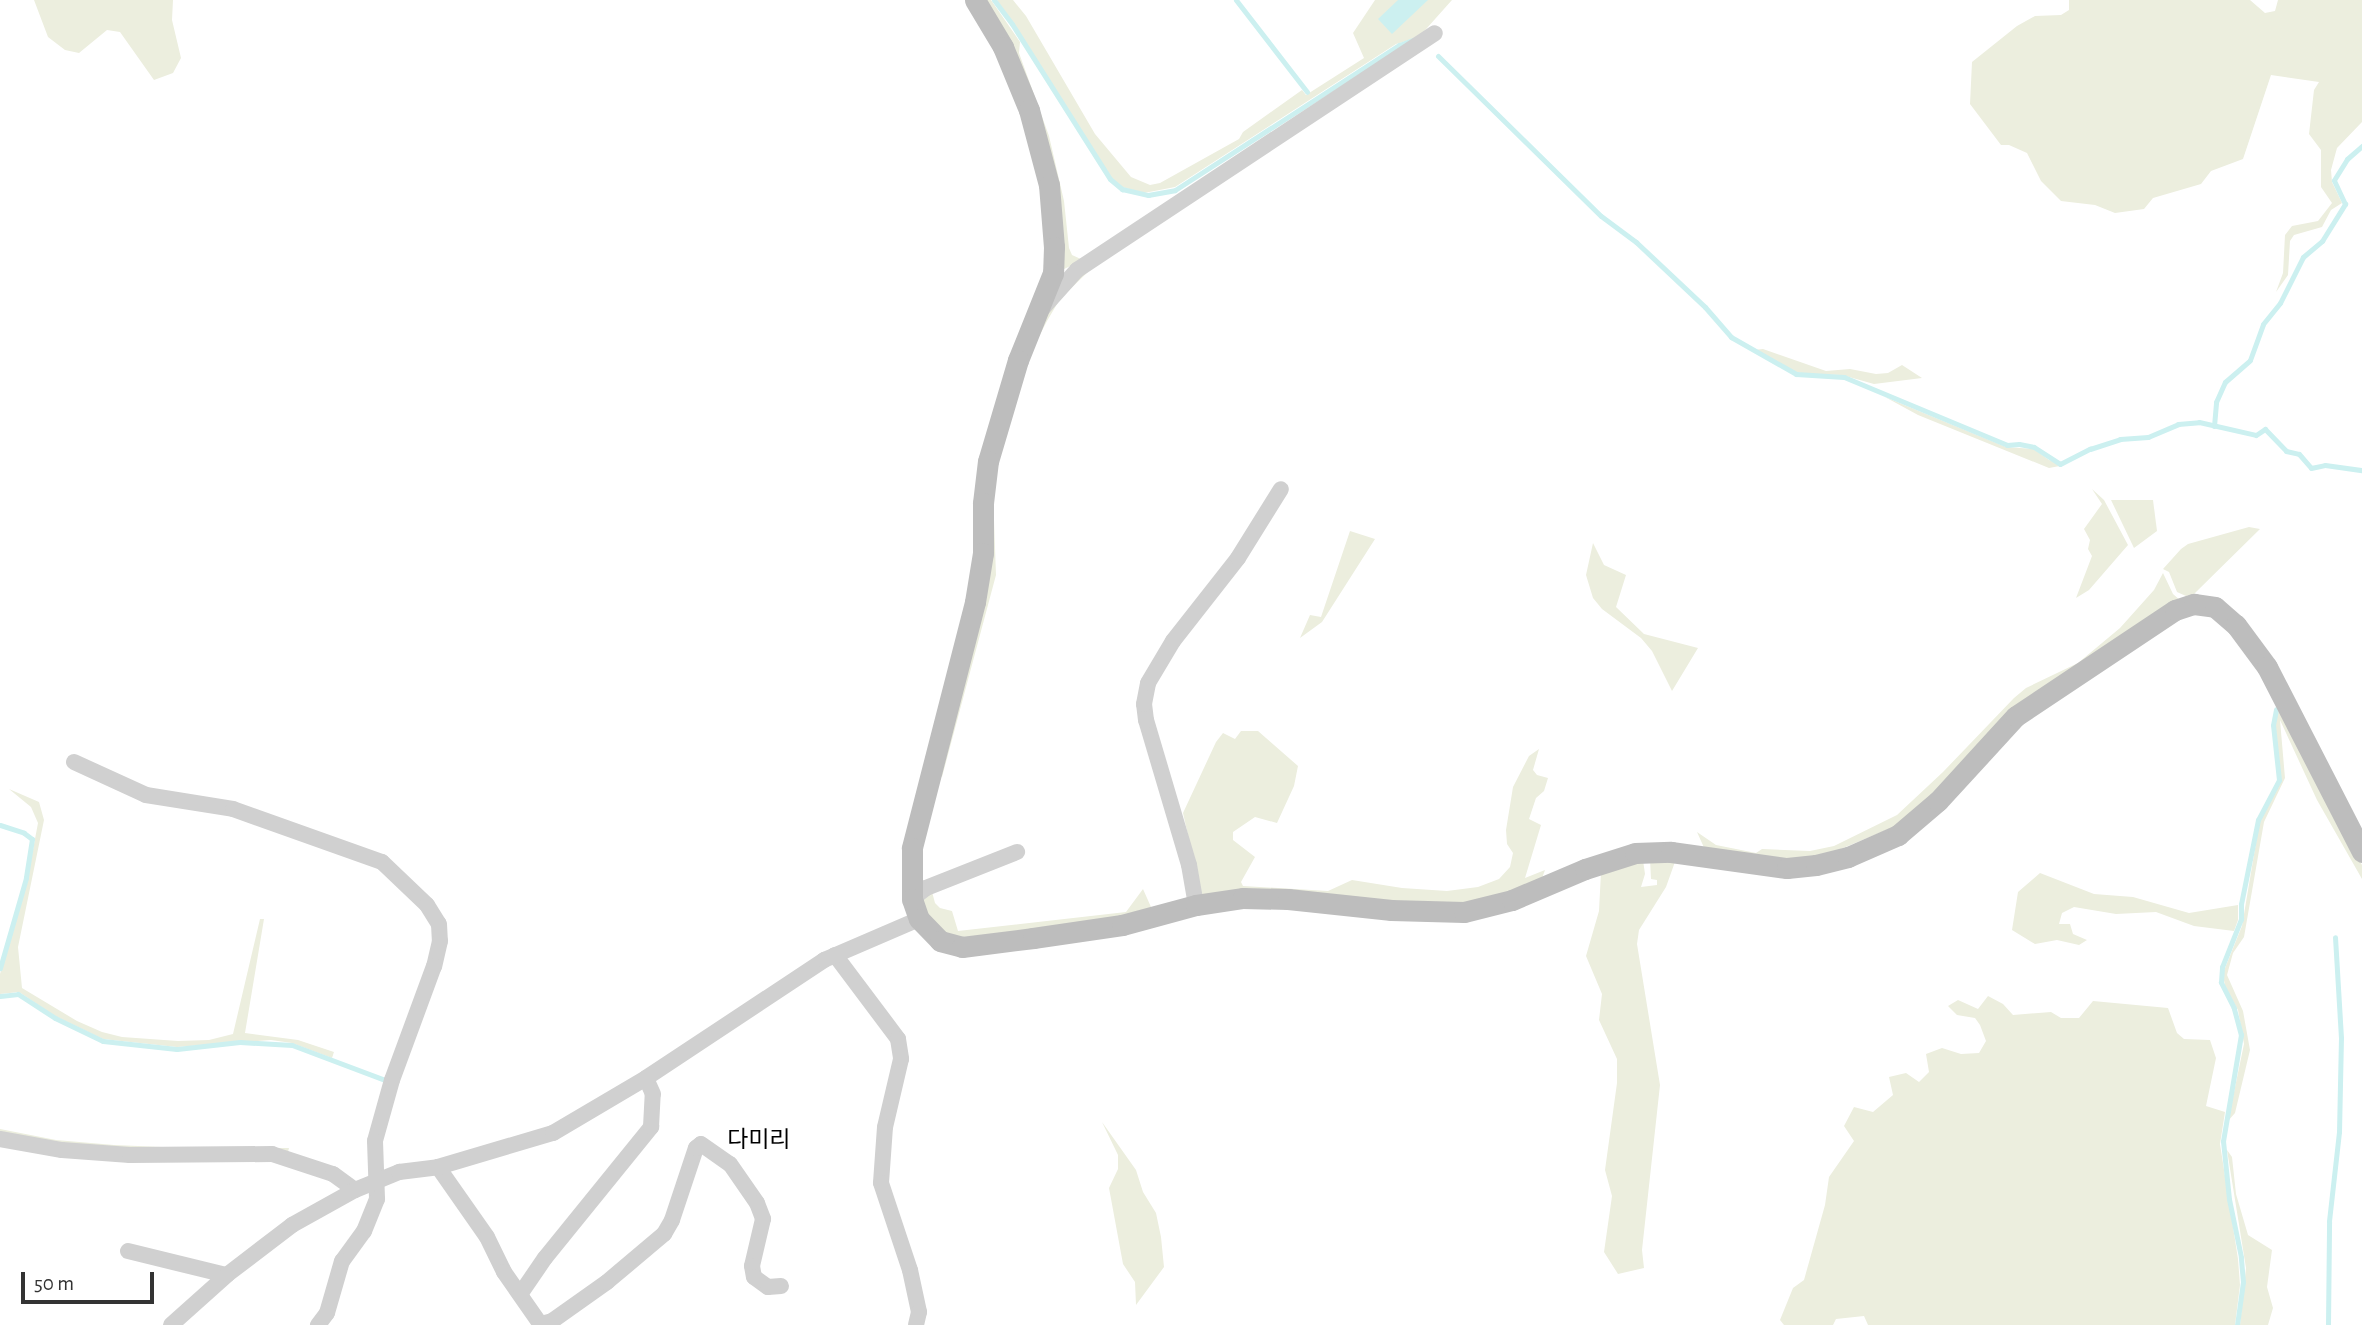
<!DOCTYPE html>
<html>
<head>
<meta charset="utf-8">
<style>
  body { margin:0 }
  #map { position:relative; width:2362px; height:1325px; overflow:hidden; background:#fff; font-family:"Alegreya Sans","Noto Sans KR",sans-serif }
  div>[style] { position:absolute }
  .green>* { inset:0; background:#eceede }
  .water>* { inset:0; background:#ccf0f0 }
  .stream>* { height:5px; margin:-2.5px; padding:0 2.5px; transform-origin:2.5px; border-radius:2.5px; background:#ccf0f0 }
  .street>* { height:16px; margin:-8px; padding:0 8px; transform-origin:8px; border-radius:8px; background:#d0d0d0 }
  .secondary>* { height:21px; margin:-10.5px; padding:0 10.5px; transform-origin:10.5px; border-radius:10.5px; background:#bdbdbd }
  span { translate:-50% -50%; white-space:nowrap; text-align:center; line-height:1.15; -webkit-text-stroke:7px #fff; paint-order:stroke }
  .quarter-label { font-size:23px; color:#000 }
  .scale { position:absolute; left:21px; top:1272px; width:133px; height:32px; box-sizing:border-box; border:4px solid #333; border-top:0; padding-left:9px; font-size:21px; line-height:24px; white-space:nowrap; color:#333; -webkit-text-stroke:5px #fff; paint-order:stroke }
</style>
</head>
<body>
<div id="map">
  <div class="green">
    <div style="clip-path:polygon(34px 0,173px 0,172px 20px,181px 58px,173px 73px,154px 80px,120px 32px,107px 30px,79px 53px,65px 50px,48px 37px)"></div>
    <div style="clip-path:polygon(981px 0,991px 0,1020px 42px,1019px 53px,1049px 136px,1064px 201px,1069px 248px,1072px 255px,1083px 260px,1060px 271px,1062px 230px)"></div>
    <div style="clip-path:polygon(997px 0,1013px 0,1026px 16px,1095px 134px,1131px 177px,1150px 185px,1160px 183px,1239px 139px,1243px 132px,1302px 90px,1306px 95px,1364px 58px,1353px 33px,1375px 0,1452px 0,1419px 37px,1396px 44px,1175px 187px,1144px 193px,1122px 187px,1110px 177px)"></div>
    <div style="clip-path:polygon(2069px 0,2250px 0,2265px 13px,2275px 11px,2278px 0,2362px 0,2362px 122px,2337px 148px,2331px 170px,2332px 182px,2342px 203px,2331px 210px,2322px 227px,2294px 235px,2290px 241px,2288px 275px,2276px 292px,2283px 273px,2285px 235px,2292px 226px,2318px 221px,2332px 203px,2321px 187px,2321px 150px,2309px 134px,2314px 90px,2319px 82px,2271px 75px,2243px 159px,2211px 171px,2201px 184px,2153px 198px,2144px 209px,2115px 213px,2095px 205px,2061px 201px,2041px 181px,2027px 153px,2009px 145px,2001px 145px,1970px 104px,1972px 62px,2017px 26px,2035px 16px,2061px 15px,2069px 10px)"></div>
    <div style="clip-path:polygon(1093px 267px,1060px 299px,1047px 321px,1031px 352px,1004px 432px,993px 492px,996px 575px,942px 777px,937px 774px,982px 598px,989px 558px,988px 508px,993px 466px,1009px 402px,1024px 358px,1047px 311px,1065px 288px)"></div>
    <div style="clip-path:polygon(1763px 349px,1826px 371px,1850px 369px,1876px 374px,1888px 373px,1902px 365px,1922px 378px,1874px 384px,1842px 375px,1807px 374px,1796px 372px,1754px 350px)"></div>
    <div style="clip-path:polygon(1885px 397px,2006px 447px,2034px 449px,2049px 460px,2065px 465px,2049px 468px,1918px 415px)"></div>
    <div style="clip-path:polygon(2092px 489px,2104px 500px,2128px 545px,2089px 590px,2076px 598px,2092px 556px,2088px 549px,2090px 540px,2084px 529px,2102px 504px)"></div>
    <div style="clip-path:polygon(2111px 500px,2153px 500px,2157px 531px,2134px 548px)"></div>
    <div style="clip-path:polygon(2249px 527px,2260px 529px,2194px 594px,2186px 596px,2177px 592px,2169px 572px,2163px 569px,2181px 549px,2188px 544px)"></div>
    <div style="clip-path:polygon(1350px 531px,1375px 539px,1322px 622px,1300px 638px,1310px 615px,1321px 617px)"></div>
    <div style="clip-path:polygon(1593px 543px,1604px 565px,1626px 575px,1616px 607px,1644px 634px,1698px 648px,1672px 691px,1652px 651px,1641px 638px,1602px 609px,1593px 598px,1586px 575px)"></div>
    <div style="clip-path:polygon(2163px 573px,2173px 594px,2181px 601px,2061px 679px,1903px 823px,1812px 861px,1706px 852px,1697px 832px,1716px 845px,1756px 853px,1762px 849px,1810px 851px,1834px 846px,1897px 815px,1943px 772px,2014px 698px,2026px 688px,2078px 663px,2120px 628px,2154px 590px)"></div>
    <div style="clip-path:polygon(2277px 708px,2362px 865px,2362px 879px,2317px 800px,2280px 720px,2285px 778px,2264px 822px,2244px 937px,2233px 953px,2227px 975px,2243px 1011px,2250px 1050px,2235px 1113px,2228px 1121px,2244px 1044px,2238px 1010px,2225px 987px,2223px 973px,2242px 926px,2260px 819px,2281px 780px,2275px 728px)"></div>
    <div style="clip-path:polygon(1241px 731px,1258px 731px,1298px 766px,1294px 786px,1277px 823px,1255px 817px,1233px 832px,1233px 840px,1255px 857px,1241px 882px,1243px 886px,1328px 891px,1352px 880px,1402px 888px,1447px 891px,1478px 887px,1499px 879px,1510px 867px,1513px 853px,1507px 844px,1506px 830px,1513px 787px,1529px 756px,1539px 749px,1533px 770px,1537px 775px,1548px 778px,1544px 791px,1536px 798px,1529px 819px,1541px 825px,1525px 878px,1545px 870px,1541px 881px,1472px 905px,1202px 897px,1183px 813px,1216px 742px,1223px 733px,1235px 739px)"></div>
    <div style="clip-path:polygon(9px 789px,39px 802px,44px 820px,18px 947px,22px 988px,77px 1021px,102px 1032px,122px 1037px,178px 1041px,209px 1040px,233px 1034px,260px 919px,264px 919px,245px 1033px,298px 1040px,334px 1052px,332px 1058px,292px 1043px,271px 1040px,177px 1047px,103px 1039px,55px 1016px,19px 992px,0 994px,0 974px,28px 876px,38px 823px,31px 807px)"></div>
    <div style="clip-path:polygon(1650px 859px,1676px 859px,1666px 887px,1639px 930px,1637px 944px,1660px 1085px,1642px 1250px,1644px 1268px,1618px 1274px,1604px 1252px,1612px 1196px,1605px 1170px,1617px 1083px,1617px 1059px,1599px 1020px,1602px 994px,1586px 956px,1599px 911px,1601px 872px,1643px 860px,1645px 874px,1641px 887px,1657px 885px,1657px 880px,1651px 879px)"></div>
    <div style="clip-path:polygon(2040px 873px,2094px 894px,2133px 897px,2189px 913px,2238px 905px,2238px 920px,2234px 931px,2194px 926px,2156px 912px,2116px 914px,2074px 907px,2062px 913px,2059px 924px,2070px 924px,2073px 934px,2087px 940px,2079px 945px,2057px 940px,2035px 944px,2012px 930px,2018px 892px)"></div>
    <div style="clip-path:polygon(931px 888px,935px 903px,940px 908px,952px 911px,958px 931px,1126px 912px,1143px 889px,1151px 907px,1160px 913px,974px 939px,950px 935px,938px 928px,921px 903px)"></div>
    <div style="clip-path:polygon(1988px 996px,2003px 1004px,2013px 1015px,2051px 1012px,2061px 1018px,2079px 1018px,2093px 1001px,2168px 1008px,2177px 1033px,2184px 1039px,2210px 1040px,2216px 1058px,2206px 1106px,2225px 1112px,2220px 1144px,2238px 1259px,2240px 1285px,2235px 1325px,1868px 1325px,1864px 1316px,1836px 1319px,1833px 1325px,1784px 1325px,1780px 1320px,1793px 1288px,1804px 1280px,1825px 1205px,1829px 1177px,1854px 1141px,1844px 1126px,1854px 1107px,1873px 1112px,1893px 1095px,1889px 1077px,1906px 1073px,1919px 1082px,1929px 1072px,1926px 1054px,1942px 1048px,1961px 1054px,1979px 1053px,1986px 1041px,1980px 1025px,1975px 1018px,1957px 1015px,1948px 1006px,1958px 1000px,1978px 1009px)"></div>
    <div style="clip-path:polygon(1102px 1122px,1136px 1170px,1143px 1192px,1156px 1213px,1161px 1237px,1164px 1267px,1136px 1305px,1135px 1282px,1123px 1264px,1109px 1188px,1118px 1169px,1118px 1155px)"></div>
    <div style="clip-path:polygon(0 1129px,56px 1140px,114px 1145px,186px 1148px,289px 1148px,288px 1152px,127px 1151px,0 1135px)"></div>
    <div style="clip-path:polygon(2227px 1150px,2232px 1157px,2236px 1194px,2248px 1235px,2272px 1250px,2267px 1287px,2273px 1308px,2268px 1325px,2240px 1325px,2246px 1268px)"></div>
  </div>
  <div class="water">
    <div style="clip-path:polygon(1398px 0,1428px 0,1392px 34px,1378px 19px)"></div>
  </div>
  <div class="stream">
    <div style="left:994px;top:0;width:30px;rotate:53deg"></div>
    <div style="left:1012px;top:24px;width:183px;rotate:57.7deg"></div>
    <div style="left:1110px;top:179px;width:16px;rotate:40deg"></div>
    <div style="left:1122px;top:189px;width:27px;rotate:13deg"></div>
    <div style="left:1148px;top:195px;width:27px;rotate:-10deg"></div>
    <div style="left:1175px;top:190px;width:267px;rotate:-32.9deg"></div>
    <div style="left:1399px;top:45px;width:15px;rotate:-20deg"></div>
    <div style="left:1236px;top:0;width:116px;rotate:52.3deg"></div>
    <div style="left:1438px;top:56px;width:228px;rotate:44.5deg"></div>
    <div style="left:1601px;top:216px;width:44px;rotate:36.6deg"></div>
    <div style="left:1636px;top:242px;width:95px;rotate:43.3deg"></div>
    <div style="left:1705px;top:307px;width:40px;rotate:49deg"></div>
    <div style="left:1731px;top:337px;width:75px;rotate:29.6deg"></div>
    <div style="left:1796px;top:374px;width:48px;rotate:3.6deg"></div>
    <div style="left:1844px;top:377px;width:177px;rotate:22.6deg"></div>
    <div style="left:2007px;top:445px;width:12px;rotate:-5deg"></div>
    <div style="left:2019px;top:444px;width:15px;rotate:11deg"></div>
    <div style="left:2034px;top:447px;width:31px;rotate:33deg"></div>
    <div style="left:2060px;top:464px;width:34px;rotate:-27deg"></div>
    <div style="left:2090px;top:449px;width:32px;rotate:-18deg"></div>
    <div style="left:2120px;top:439px;width:28px;rotate:-4deg"></div>
    <div style="left:2148px;top:437px;width:33px;rotate:-23deg"></div>
    <div style="left:2178px;top:424px;width:21px;rotate:-5deg"></div>
    <div style="left:2199px;top:422px;width:58px;rotate:12.8deg"></div>
    <div style="left:2256px;top:435px;width:11px;rotate:-34deg"></div>
    <div style="left:2265px;top:429px;width:30px;rotate:46deg"></div>
    <div style="left:2286px;top:451px;width:13px;rotate:13deg"></div>
    <div style="left:2299px;top:454px;width:18px;rotate:49deg"></div>
    <div style="left:2311px;top:468px;width:14px;rotate:-12deg"></div>
    <div style="left:2325px;top:465px;width:37px;rotate:8deg"></div>
    <div style="left:2214px;top:426px;width:24px;rotate:-85deg"></div>
    <div style="left:2216px;top:402px;width:22px;rotate:-66deg"></div>
    <div style="left:2225px;top:382px;width:33px;rotate:-41deg"></div>
    <div style="left:2250px;top:360px;width:38px;rotate:-70deg"></div>
    <div style="left:2263px;top:324px;width:27px;rotate:-51deg"></div>
    <div style="left:2280px;top:303px;width:51px;rotate:-63.4deg"></div>
    <div style="left:2303px;top:257px;width:25px;rotate:-40deg"></div>
    <div style="left:2322px;top:241px;width:44px;rotate:-58.1deg"></div>
    <div style="left:2345px;top:204px;width:26px;rotate:-115deg"></div>
    <div style="left:2334px;top:180px;width:25px;rotate:-58deg"></div>
    <div style="left:2347px;top:159px;width:20px;rotate:-41deg"></div>
    <div style="left:0;top:825px;width:25px;rotate:18deg"></div>
    <div style="left:24px;top:833px;width:10px;rotate:37deg"></div>
    <div style="left:32px;top:839px;width:39px;rotate:99deg"></div>
    <div style="left:26px;top:878px;width:94px;rotate:106.1deg"></div>
    <div style="left:0;top:996px;width:18px;rotate:-6deg"></div>
    <div style="left:18px;top:994px;width:44px;rotate:33deg"></div>
    <div style="left:55px;top:1018px;width:53px;rotate:25.6deg"></div>
    <div style="left:103px;top:1041px;width:74px;rotate:6.2deg"></div>
    <div style="left:177px;top:1049px;width:63px;rotate:-6.3deg"></div>
    <div style="left:240px;top:1042px;width:52px;rotate:3.3deg"></div>
    <div style="left:292px;top:1045px;width:99px;rotate:20.6deg"></div>
    <div style="left:2237px;top:1325px;width:43px;rotate:-82.1deg"></div>
    <div style="left:2243px;top:1282px;width:25px;rotate:-95deg"></div>
    <div style="left:2241px;top:1257px;width:59px;rotate:-101.7deg"></div>
    <div style="left:2229px;top:1199px;width:58px;rotate:-95.9deg"></div>
    <div style="left:2223px;top:1141px;width:108px;rotate:-80.4deg"></div>
    <div style="left:2241px;top:1035px;width:28px;rotate:-105deg"></div>
    <div style="left:2234px;top:1008px;width:29px;rotate:-117deg"></div>
    <div style="left:2221px;top:982px;width:15px;rotate:-86deg"></div>
    <div style="left:2222px;top:967px;width:52px;rotate:-68.4deg"></div>
    <div style="left:2241px;top:919px;width:15px;rotate:-90deg"></div>
    <div style="left:2241px;top:904px;width:86px;rotate:-78.6deg"></div>
    <div style="left:2258px;top:820px;width:45px;rotate:-62.3deg"></div>
    <div style="left:2279px;top:780px;width:55px;rotate:-96.2deg"></div>
    <div style="left:2273px;top:725px;width:16px;rotate:-79deg"></div>
    <div style="left:2328px;top:1325px;width:104px;rotate:-89.4deg"></div>
    <div style="left:2329px;top:1221px;width:90px;rotate:-83.6deg"></div>
    <div style="left:2339px;top:1132px;width:94px;rotate:-88.8deg"></div>
    <div style="left:2341px;top:1038px;width:101px;rotate:-93.4deg"></div>
  </div>
  <div class="street">
    <div style="left:1043px;top:308px;width:51px;rotate:-48.2deg"></div>
    <div style="left:1077px;top:270px;width:429px;rotate:-33.5deg"></div>
    <div style="left:74px;top:762px;width:79px;rotate:24.6deg"></div>
    <div style="left:146px;top:795px;width:88px;rotate:9.1deg"></div>
    <div style="left:233px;top:809px;width:158px;rotate:19.6deg"></div>
    <div style="left:382px;top:862px;width:62px;rotate:43.7deg"></div>
    <div style="left:427px;top:905px;width:22px;rotate:58deg"></div>
    <div style="left:439px;top:924px;width:17px;rotate:87deg"></div>
    <div style="left:440px;top:941px;width:26px;rotate:103deg"></div>
    <div style="left:434px;top:966px;width:121px;rotate:110.2deg"></div>
    <div style="left:392px;top:1080px;width:63px;rotate:105.6deg"></div>
    <div style="left:375px;top:1141px;width:58px;rotate:88deg"></div>
    <div style="left:377px;top:1199px;width:35px;rotate:112deg"></div>
    <div style="left:364px;top:1231px;width:37px;rotate:126deg"></div>
    <div style="left:342px;top:1261px;width:54px;rotate:106.1deg"></div>
    <div style="left:327px;top:1313px;width:15px;rotate:127deg"></div>
    <div style="left:912px;top:899px;width:18px;rotate:-38deg"></div>
    <div style="left:926px;top:888px;width:98px;rotate:-21.6deg"></div>
    <div style="left:1196px;top:905px;width:41px;rotate:-99.9deg"></div>
    <div style="left:1189px;top:865px;width:151px;rotate:-106.5deg"></div>
    <div style="left:1146px;top:720px;width:16px;rotate:-97deg"></div>
    <div style="left:1144px;top:704px;width:21px;rotate:-79deg"></div>
    <div style="left:1148px;top:683px;width:49px;rotate:-59.2deg"></div>
    <div style="left:1173px;top:641px;width:105px;rotate:-51.9deg"></div>
    <div style="left:1238px;top:558px;width:81px;rotate:-58.1deg"></div>
    <div style="left:835px;top:955px;width:105px;rotate:53.1deg"></div>
    <div style="left:898px;top:1039px;width:20px;rotate:81deg"></div>
    <div style="left:901px;top:1059px;width:70px;rotate:103.2deg"></div>
    <div style="left:885px;top:1127px;width:56px;rotate:94.1deg"></div>
    <div style="left:881px;top:1183px;width:92px;rotate:71.6deg"></div>
    <div style="left:910px;top:1270px;width:43px;rotate:77.9deg"></div>
    <div style="left:919px;top:1312px;width:13px;rotate:103deg"></div>
    <div style="left:0;top:1139px;width:63px;rotate:10.1deg"></div>
    <div style="left:62px;top:1150px;width:68px;rotate:4.2deg"></div>
    <div style="left:130px;top:1155px;width:142px;rotate:-0.4deg"></div>
    <div style="left:272px;top:1154px;width:64px;rotate:18.2deg"></div>
    <div style="left:333px;top:1174px;width:27px;rotate:36deg"></div>
    <div style="left:438px;top:1167px;width:85px;rotate:55deg"></div>
    <div style="left:487px;top:1237px;width:39px;rotate:64deg"></div>
    <div style="left:504px;top:1272px;width:65px;rotate:55.1deg"></div>
    <div style="left:128px;top:1251px;width:101px;rotate:13.8deg"></div>
    <div style="left:521px;top:1293px;width:42px;rotate:-55.6deg"></div>
    <div style="left:545px;top:1258px;width:169px;rotate:-51deg"></div>
    <div style="left:651px;top:1127px;width:33px;rotate:-87deg"></div>
    <div style="left:653px;top:1094px;width:17px;rotate:-114deg"></div>
    <div style="left:541px;top:1324px;width:11px;rotate:-15deg"></div>
    <div style="left:552px;top:1321px;width:67px;rotate:-35.3deg"></div>
    <div style="left:607px;top:1282px;width:75px;rotate:-40.1deg"></div>
    <div style="left:664px;top:1234px;width:16px;rotate:-60deg"></div>
    <div style="left:672px;top:1220px;width:76px;rotate:-71.6deg"></div>
    <div style="left:696px;top:1148px;width:6px;rotate:-39deg"></div>
    <div style="left:701px;top:1144px;width:35px;rotate:35deg"></div>
    <div style="left:730px;top:1164px;width:47px;rotate:55.3deg"></div>
    <div style="left:757px;top:1203px;width:17px;rotate:69deg"></div>
    <div style="left:763px;top:1219px;width:48px;rotate:103.2deg"></div>
    <div style="left:752px;top:1266px;width:11px;rotate:80deg"></div>
    <div style="left:754px;top:1277px;width:17px;rotate:36deg"></div>
    <div style="left:768px;top:1287px;width:13px;rotate:-4deg"></div>
    <div style="left:171px;top:1325px;width:76px;rotate:-41.8deg"></div>
    <div style="left:228px;top:1274px;width:81px;rotate:-37.4deg"></div>
    <div style="left:292px;top:1225px;width:72px;rotate:-29.1deg"></div>
    <div style="left:355px;top:1190px;width:48px;rotate:-22.2deg"></div>
    <div style="left:399px;top:1172px;width:39px;rotate:-7deg"></div>
    <div style="left:438px;top:1167px;width:120px;rotate:-16.5deg"></div>
    <div style="left:553px;top:1133px;width:108px;rotate:-30.6deg"></div>
    <div style="left:646px;top:1078px;width:214px;rotate:-33.5deg"></div>
    <div style="left:824px;top:960px;width:103px;rotate:-23.3deg"></div>
  </div>
  <div class="secondary">
    <div style="left:975px;top:0;width:55px;rotate:59.2deg"></div>
    <div style="left:1003px;top:47px;width:68px;rotate:67.6deg"></div>
    <div style="left:1029px;top:110px;width:78px;rotate:75.1deg"></div>
    <div style="left:1049px;top:185px;width:62px;rotate:85.4deg"></div>
    <div style="left:1054px;top:247px;width:26px;rotate:92deg"></div>
    <div style="left:1053px;top:273px;width:94px;rotate:111.9deg"></div>
    <div style="left:1018px;top:360px;width:105px;rotate:106.5deg"></div>
    <div style="left:988px;top:461px;width:42px;rotate:96.8deg"></div>
    <div style="left:983px;top:503px;width:50px;rotate:90deg"></div>
    <div style="left:983px;top:553px;width:50px;rotate:99.3deg"></div>
    <div style="left:975px;top:602px;width:254px;rotate:104.4deg"></div>
    <div style="left:912px;top:848px;width:51px;rotate:90deg"></div>
    <div style="left:912px;top:899px;width:21px;rotate:71deg"></div>
    <div style="left:919px;top:919px;width:30px;rotate:46deg"></div>
    <div style="left:940px;top:941px;width:23px;rotate:15deg"></div>
    <div style="left:962px;top:947px;width:72px;rotate:-7.2deg"></div>
    <div style="left:1033px;top:938px;width:90px;rotate:-8.3deg"></div>
    <div style="left:1122px;top:925px;width:77px;rotate:-15.1deg"></div>
    <div style="left:1196px;top:905px;width:48px;rotate:-8.5deg"></div>
    <div style="left:1243px;top:898px;width:45px;rotate:1.3deg"></div>
    <div style="left:1288px;top:899px;width:104px;rotate:6.1deg"></div>
    <div style="left:1391px;top:910px;width:73px;rotate:1.6deg"></div>
    <div style="left:1464px;top:912px;width:49px;rotate:-14deg"></div>
    <div style="left:1512px;top:900px;width:79px;rotate:-23deg"></div>
    <div style="left:1585px;top:869px;width:52px;rotate:-17.7deg"></div>
    <div style="left:1635px;top:853px;width:36px;rotate:-2deg"></div>
    <div style="left:1671px;top:852px;width:117px;rotate:7.9deg"></div>
    <div style="left:1787px;top:868px;width:29px;rotate:-6deg"></div>
    <div style="left:1816px;top:865px;width:33px;rotate:-14deg"></div>
    <div style="left:1848px;top:857px;width:55px;rotate:-23.7deg"></div>
    <div style="left:1898px;top:835px;width:52px;rotate:-40.4deg"></div>
    <div style="left:1938px;top:801px;width:115px;rotate:-47.5deg"></div>
    <div style="left:2016px;top:716px;width:191px;rotate:-33.7deg"></div>
    <div style="left:2175px;top:610px;width:20px;rotate:-18deg"></div>
    <div style="left:2194px;top:604px;width:21px;rotate:8deg"></div>
    <div style="left:2215px;top:607px;width:28px;rotate:41deg"></div>
    <div style="left:2236px;top:625px;width:52px;rotate:53.6deg"></div>
    <div style="left:2267px;top:667px;width:208px;rotate:62.8deg"></div>
  </div>
  <div class="quarter-label">
    <span style="left:759px;top:1141px">다미리</span>
  </div>
  <div class="scale">50 m</div>
</div>
</body>
</html>
